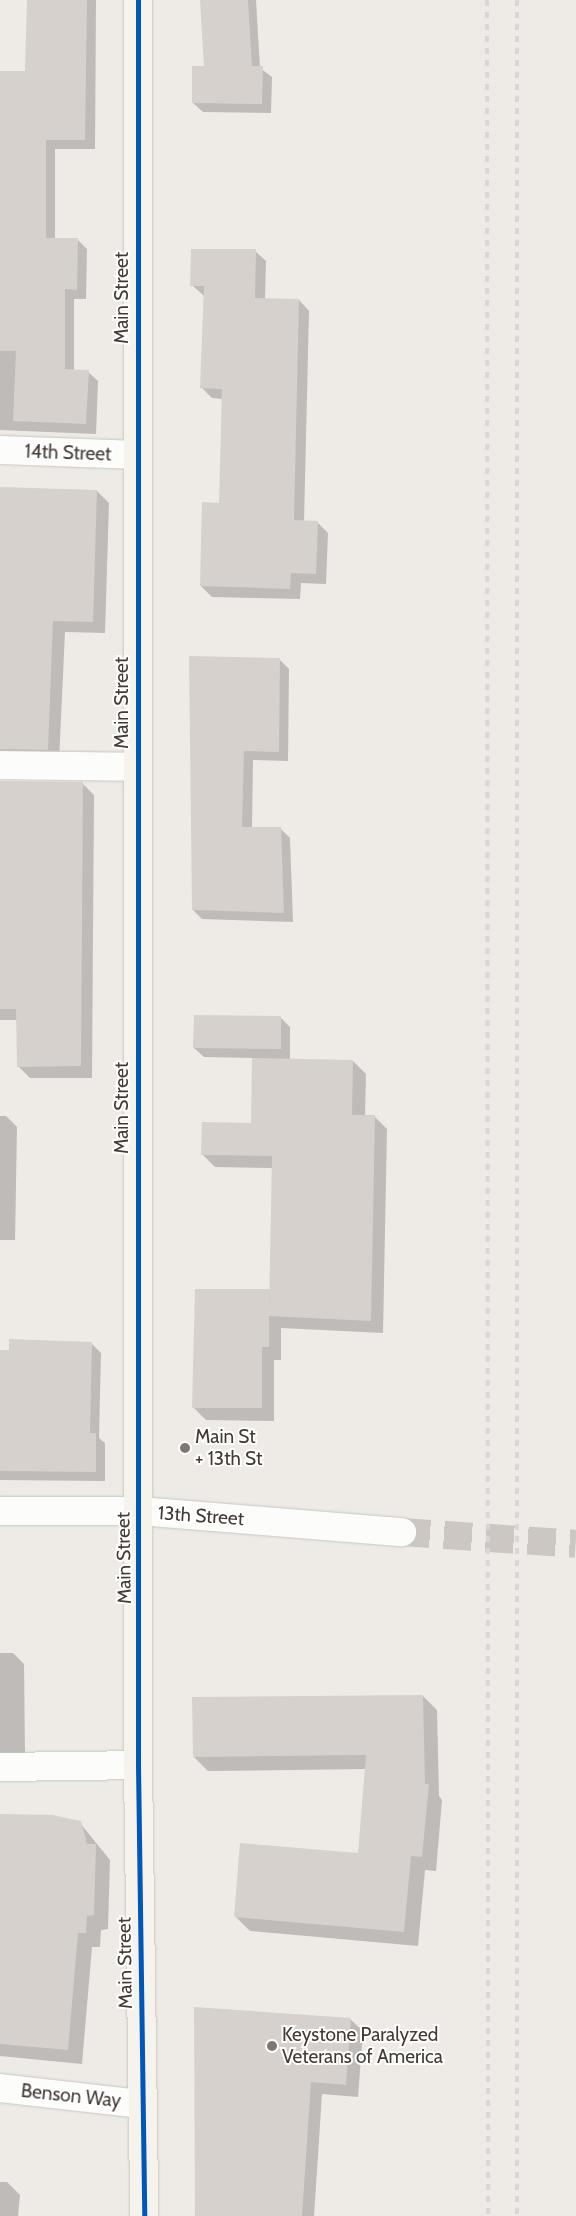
<!DOCTYPE html>
<html>
<head>
<meta charset="utf-8">
<style>
  body { margin:0 }
  #map { position:relative; width:576px; height:2216px; overflow:hidden; background:#eeeae6; font-family:Cabin,sans-serif }
  div>[style] { position:absolute }
  .shadow>* { inset:0; background:#0003 }
  .building>* { inset:0; background:#d6d1cd }
  .street-tunnel>* { height:28px; margin-top:-14px; transform-origin:0; background:repeating-linear-gradient(90deg,#ccc7c2 0 28px,transparent 0 42px) }
  .roads { filter:drop-shadow(0 0 1px #cac6c2) drop-shadow(0 0 1px #cac6c2) }
  .street>* { height:28px; margin:-14px; padding:0 14px; transform-origin:14px; border-radius:14px; background:#fcfcfb }
  .secondary>* { height:28px; margin:-14px; padding:0 14px; transform-origin:14px; border-radius:14px; background:#f6f2ec }
  .rail>* { height:4px; margin-top:-2px; transform-origin:0; background:repeating-linear-gradient(90deg,#d8d7d7 0 6px,transparent 0 12px) }
  .cycleway>* { height:5px; margin:-2.5px; padding:0 2.5px; transform-origin:2.5px; border-radius:2.5px; background:#0057b8 }
  .dots>* { width:14px; height:14px; translate:-50% -50%; box-sizing:border-box; border:2px solid #fff; border-radius:50% }
  span { translate:-50% -50%; white-space:nowrap; text-align:center; line-height:1.15; -webkit-text-stroke:4px #fff; paint-order:stroke }
  .street-label { font-size:19px; color:#433a33 }
  .poi-label { font-size:19px; color:#433a33 }
  .left { translate:0 -50%; text-align:left }
</style>
</head>
<body>
<div id="map">
  <div class="shadow">
    <div style="clip-path:polygon(28px 0,96px 0,95px 149px,55px 149px,55px 239px,77px 239px,87px 249px,86px 299px,74px 299px,74px 371px,88px 372px,98px 381px,96px 434px,0 430px,0 72px,26px 72px)"></div>
    <div style="clip-path:polygon(201px 0,256px 0,260px 68px,272px 77px,271px 113px,203px 112px,193px 103px,205px 67px)"></div>
    <div style="clip-path:polygon(255px 251px,266px 261px,265px 299px,299px 300px,309px 311px,304px 522px,317px 522px,328px 533px,326px 584px,301px 583px,300px 599px,212px 597px,201px 586px,220px 504px,223px 399px,212px 398px,202px 388px,204px 296px,192px 285px)"></div>
    <div style="clip-path:polygon(0 488px,97px 491px,109px 503px,105px 633px,65px 632px,59px 761px,0 770px)"></div>
    <div style="clip-path:polygon(191px 657px,279px 659px,289px 669px,288px 761px,253px 760px,252px 828px,280px 828px,290px 838px,293px 922px,202px 919px,193px 910px)"></div>
    <div style="clip-path:polygon(0 782px,82px 783px,94px 795px,92px 1078px,30px 1078px,18px 1066px,18px 1020px,0 1020px)"></div>
    <div style="clip-path:polygon(281px 1018px,290px 1027px,290px 1060px,353px 1061px,366px 1074px,365px 1116px,374px 1116px,387px 1129px,383px 1333px,281px 1328px,281px 1360px,274px 1360px,274px 1421px,206px 1420px,193px 1407px,268px 1290px,271px 1292px,273px 1168px,215px 1167px,202px 1154px,252px 1124px,254px 1058px,204px 1057px,194px 1048px)"></div>
    <div style="clip-path:polygon(0 1116px,6px 1116px,17px 1127px,15px 1240px,0 1240px)"></div>
    <div style="clip-path:polygon(91px 1343px,101px 1353px,99px 1438px,105px 1443px,105px 1481px,0 1480px,0 1351px)"></div>
    <div style="clip-path:polygon(0 1653px,13px 1653px,24px 1664px,25px 1755px,0 1755px)"></div>
    <div style="clip-path:polygon(423px 1696px,437px 1710px,439px 1796px,442px 1800px,436px 1871px,425px 1870px,418px 1946px,250px 1931px,236px 1917px,359px 1855px,366px 1769px,208px 1771px,194px 1757px)"></div>
    <div style="clip-path:polygon(0 1816px,80px 1823px,110px 1860px,108px 1929px,101px 1930px,100px 1947px,92px 1947px,82px 2064px,0 2056px)"></div>
    <div style="clip-path:polygon(350px 2019px,363px 2031px,358px 2097px,322px 2094px,314px 2216px,195px 2216px)"></div>
    <div style="clip-path:polygon(0 2182px,7px 2182px,20px 2195px,18px 2216px,0 2216px)"></div>
  </div>
  <div class="building">
    <div style="clip-path:polygon(27px 0,87px 0,85px 140px,46px 140px,46px 238px,78px 238px,77px 290px,65px 289px,65px 369px,89px 370px,86px 424px,13px 421px,16px 351px,0 351px,0 71px,25px 71px)"></div>
    <div style="clip-path:polygon(200px 0,248px 0,252px 66px,263px 66px,262px 104px,192px 103px,192px 66px,204px 66px)"></div>
    <div style="clip-path:polygon(191px 249px,256px 249px,255px 298px,299px 299px,294px 520px,318px 521px,316px 574px,291px 573px,290px 589px,200px 586px,202px 502px,219px 503px,222px 389px,200px 388px,204px 286px,190px 286px)"></div>
    <div style="clip-path:polygon(0 487px,97px 490px,93px 622px,53px 621px,48px 750px,0 749px)"></div>
    <div style="clip-path:polygon(189px 656px,280px 658px,279px 752px,244px 751px,242px 827px,281px 827px,284px 913px,192px 910px)"></div>
    <div style="clip-path:polygon(0 781px,83px 782px,81px 1066px,17px 1067px,16px 1009px,0 1009px)"></div>
    <div style="clip-path:polygon(194px 1015px,281px 1016px,281px 1049px,193px 1048px)"></div>
    <div style="clip-path:polygon(252px 1058px,353px 1060px,352px 1115px,375px 1115px,371px 1321px,269px 1316px,269px 1347px,262px 1347px,262px 1408px,192px 1408px,195px 1289px,269px 1289px,269px 1309px,272px 1156px,201px 1155px,202px 1122px,251px 1123px)"></div>
    <div style="clip-path:polygon(9px 1339px,92px 1342px,90px 1433px,96px 1433px,96px 1472px,0 1471px,0 1350px,9px 1350px)"></div>
    <div style="clip-path:polygon(423px 1695px,425px 1784px,429px 1784px,422px 1857px,411px 1856px,404px 1932px,234px 1917px,240px 1843px,358px 1853px,366px 1755px,193px 1757px,192px 1697px)"></div>
    <div style="clip-path:polygon(0 1814px,52px 1815px,81px 1821px,87px 1844px,96px 1844px,94px 1915px,87px 1916px,86px 1933px,78px 1933px,68px 2050px,0 2044px)"></div>
    <div style="clip-path:polygon(194px 2007px,351px 2018px,346px 2085px,311px 2082px,302px 2216px,195px 2216px)"></div>
  </div>
  <div class="street-tunnel">
    <div style="left:402px;top:1532px;width:174px;rotate:3.9deg"></div>
  </div>
  <div class="roads">
    <div class="street">
      <div style="left:0;top:450px;width:137px;rotate:2.1deg"></div>
      <div style="left:0;top:765px;width:137px;rotate:0.8deg"></div>
      <div style="left:0;top:1511px;width:139px"></div>
      <div style="left:139px;top:1511px;width:264px;rotate:4.6deg"></div>
      <div style="left:0;top:1767px;width:138px;rotate:-0.8deg"></div>
      <div style="left:0;top:2088px;width:142px;rotate:6.5deg"></div>
    </div>
    <div class="secondary">
      <div style="left:138px;top:0;width:1765px;rotate:90deg"></div>
      <div style="left:138px;top:1765px;width:451px;rotate:89.2deg"></div>
    </div>
  </div>
  <div class="rail">
    <div style="left:487px;top:0;width:2216px;rotate:89.97deg"></div>
    <div style="left:517px;top:0;width:2216px;rotate:90deg"></div>
  </div>
  <div class="cycleway">
    <div style="left:138px;top:0;width:1765px;rotate:90deg"></div>
    <div style="left:138px;top:1765px;width:451px;rotate:89.2deg"></div>
  </div>
  <div class="dots">
    <div style="left:185px;top:1448px;background:#7f7872"></div>
    <div style="left:272px;top:2046px;background:#7f7872"></div>
  </div>
  <div class="street-label">
    <span style="left:122px;top:298px;rotate:-90deg">Main Street</span>
    <span style="left:68px;top:453px;rotate:2deg">14th Street</span>
    <span style="left:122px;top:703px;rotate:-90deg">Main Street</span>
    <span style="left:122px;top:1108px;rotate:-90deg">Main Street</span>
    <span style="left:201px;top:1516px;rotate:4deg">13th Street</span>
    <span style="left:124px;top:1558px;rotate:-91deg">Main Street</span>
    <span style="left:125px;top:1963px;rotate:-91deg">Main Street</span>
    <span style="left:71px;top:2096px;rotate:6deg">Benson Way</span>
  </div>
  <div class="poi-label">
    <span class="left" style="left:195px;top:1448px">Main St<br>+ 13th St</span>
    <span class="left" style="left:282px;top:2046px">Keystone Paralyzed<br>Veterans of America</span>
  </div>
</div>
</body>
</html>
